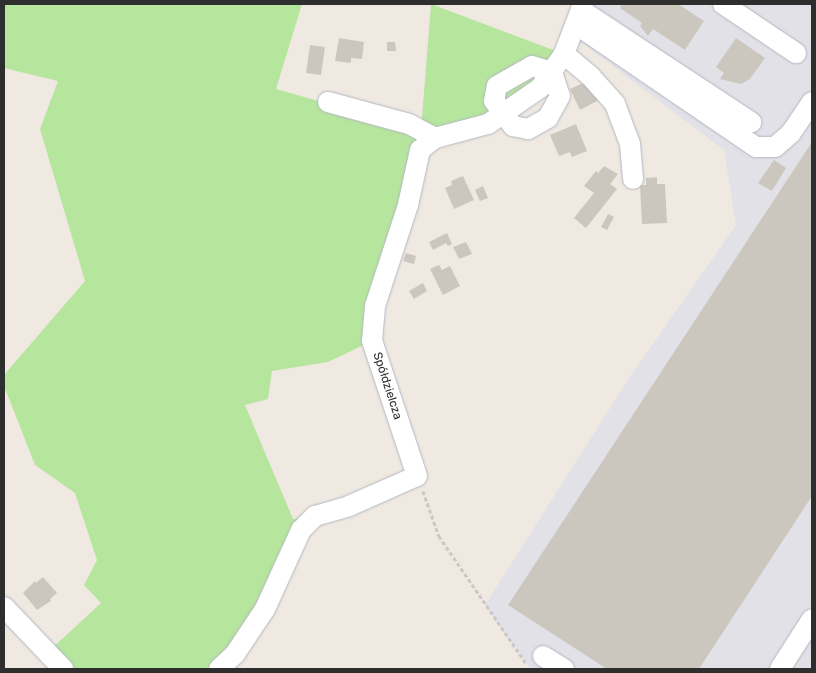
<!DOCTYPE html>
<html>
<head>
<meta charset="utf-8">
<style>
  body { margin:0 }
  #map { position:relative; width:816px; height:673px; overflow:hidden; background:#efe9e1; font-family:Rubik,sans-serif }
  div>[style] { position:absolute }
  .industrial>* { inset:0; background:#e3e1e8 }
  .green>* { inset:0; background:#b6e59e }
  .building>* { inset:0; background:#cbc7bf }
  .path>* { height:2.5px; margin-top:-1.25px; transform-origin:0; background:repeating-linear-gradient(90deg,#c9c9c9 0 4px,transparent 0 6.5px) }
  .roads { filter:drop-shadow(0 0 1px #b4b7c1) drop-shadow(0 0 1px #b4b7c1) }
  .minor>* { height:20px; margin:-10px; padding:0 10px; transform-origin:10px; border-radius:10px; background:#fff }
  span { translate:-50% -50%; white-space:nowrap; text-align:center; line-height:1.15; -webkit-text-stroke:5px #fff; paint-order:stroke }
  .street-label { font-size:12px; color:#2e2e2e }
  .frame { position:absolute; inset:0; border:5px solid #2e2e2e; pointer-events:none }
</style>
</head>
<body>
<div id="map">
  <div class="industrial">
    <div style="clip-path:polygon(583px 4px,812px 4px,812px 669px,531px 669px,485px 605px,631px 375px,736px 225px,724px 150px,572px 35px)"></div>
  </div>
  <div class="green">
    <div style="clip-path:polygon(4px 4px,302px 4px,276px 89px,421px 130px,431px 4px,564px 54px,540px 88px,420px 150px,372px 341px,328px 362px,272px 371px,268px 399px,245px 405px,293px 519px,315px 516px,219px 669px,63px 669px,48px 652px,101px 603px,84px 585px,97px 560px,75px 493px,35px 465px,4px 386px,4px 375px,85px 281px,40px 129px,58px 81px,4px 68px)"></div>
  </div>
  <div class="building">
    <div style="clip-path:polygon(622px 4px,678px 4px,704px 21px,685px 50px,653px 29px,648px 36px,640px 26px,642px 23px,620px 8px)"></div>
    <div style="clip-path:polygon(339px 38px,364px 42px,362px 59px,351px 58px,351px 63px,335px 61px)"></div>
    <div style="clip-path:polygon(736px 38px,765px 58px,750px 79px,741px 84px,720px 79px,724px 73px,716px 67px)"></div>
    <div style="clip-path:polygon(387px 42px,395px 42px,396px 51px,387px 51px)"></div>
    <div style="clip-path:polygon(310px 45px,325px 47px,321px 75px,306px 73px)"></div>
    <div style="clip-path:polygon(585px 82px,601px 99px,580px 110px,570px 89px)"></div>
    <div style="clip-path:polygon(576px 124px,587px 151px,572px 157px,570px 152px,559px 156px,550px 135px)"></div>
    <div style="clip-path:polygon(812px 142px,812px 496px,699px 669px,607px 669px,508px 605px)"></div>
    <div style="clip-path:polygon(774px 160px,786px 168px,772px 191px,758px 183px)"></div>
    <div style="clip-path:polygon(604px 166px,618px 174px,610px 184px,617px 189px,586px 228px,574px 218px,594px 193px,584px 186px,596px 171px,598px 173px)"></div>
    <div style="clip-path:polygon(463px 176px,474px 200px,454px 209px,445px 188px,452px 185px,451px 181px)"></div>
    <div style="clip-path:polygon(657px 177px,657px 184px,665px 184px,667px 223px,642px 224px,640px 185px,646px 185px,646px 178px)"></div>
    <div style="clip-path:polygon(483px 186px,488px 198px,480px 201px,475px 190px)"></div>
    <div style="clip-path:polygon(608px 214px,614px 217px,607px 230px,601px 227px)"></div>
    <div style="clip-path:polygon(447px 233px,452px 244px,448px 246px,446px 243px,433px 250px,429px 242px)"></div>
    <div style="clip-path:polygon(466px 242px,472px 254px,459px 259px,453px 247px)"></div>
    <div style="clip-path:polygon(406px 253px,416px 256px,414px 264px,403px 261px)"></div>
    <div style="clip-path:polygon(439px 265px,442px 270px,450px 266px,460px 286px,443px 295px,430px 269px)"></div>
    <div style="clip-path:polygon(423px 283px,427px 291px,414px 299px,409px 291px)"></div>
    <div style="clip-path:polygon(43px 577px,57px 593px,50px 599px,51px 601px,37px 610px,23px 593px,35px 581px,36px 583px)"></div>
  </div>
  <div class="path">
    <div style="left:423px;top:491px;width:48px;rotate:70.4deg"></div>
    <div style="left:439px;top:536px;width:154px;rotate:55.6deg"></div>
  </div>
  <div class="roads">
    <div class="minor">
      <div style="left:723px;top:4px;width:88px;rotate:33.9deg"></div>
      <div style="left:581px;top:10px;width:204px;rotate:33.4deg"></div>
      <div style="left:577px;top:25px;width:217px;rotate:34.3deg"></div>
      <div style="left:756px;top:147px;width:19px"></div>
      <div style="left:775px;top:147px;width:21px;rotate:-41deg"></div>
      <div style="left:791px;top:133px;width:37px;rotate:-56deg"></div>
      <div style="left:564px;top:54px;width:35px;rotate:40deg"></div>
      <div style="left:591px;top:77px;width:36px;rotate:48deg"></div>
      <div style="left:615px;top:104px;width:43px;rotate:69.4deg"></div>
      <div style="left:630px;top:144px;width:35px;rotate:85deg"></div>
      <div style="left:532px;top:66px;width:21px;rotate:17deg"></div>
      <div style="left:552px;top:72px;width:25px;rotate:72deg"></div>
      <div style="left:560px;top:96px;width:25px;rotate:119deg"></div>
      <div style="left:548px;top:118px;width:23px;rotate:151deg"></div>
      <div style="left:528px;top:129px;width:15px;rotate:-169deg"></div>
      <div style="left:513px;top:126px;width:31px;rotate:-127deg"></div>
      <div style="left:494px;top:101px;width:15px;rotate:-79deg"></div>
      <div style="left:497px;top:86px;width:40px;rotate:-29.7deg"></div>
      <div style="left:328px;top:102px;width:84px;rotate:15.2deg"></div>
      <div style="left:409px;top:124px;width:30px;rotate:28deg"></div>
      <div style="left:4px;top:607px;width:86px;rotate:46.4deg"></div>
      <div style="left:543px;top:656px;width:25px;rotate:32deg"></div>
      <div style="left:219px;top:669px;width:22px;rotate:-43deg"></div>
      <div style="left:235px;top:654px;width:54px;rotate:-56.3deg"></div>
      <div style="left:265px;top:609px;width:87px;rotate:-65.5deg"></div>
      <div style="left:301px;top:530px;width:20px;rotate:-45deg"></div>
      <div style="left:315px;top:516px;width:35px;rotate:-16deg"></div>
      <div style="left:349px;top:506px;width:74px;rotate:-23.8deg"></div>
      <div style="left:417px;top:476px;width:142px;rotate:-108.4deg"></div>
      <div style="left:372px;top:341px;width:35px;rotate:-85deg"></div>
      <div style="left:375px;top:306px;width:106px;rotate:-71.9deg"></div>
      <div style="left:408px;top:205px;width:56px;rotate:-77.7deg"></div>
      <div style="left:420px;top:150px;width:19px;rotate:-39deg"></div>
      <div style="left:435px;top:138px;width:55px;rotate:-14.8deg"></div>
      <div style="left:488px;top:124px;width:63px;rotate:-34.7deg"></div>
      <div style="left:540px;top:88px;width:42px;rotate:-54.8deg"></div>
      <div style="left:564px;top:54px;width:53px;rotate:-69.2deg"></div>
      <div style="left:780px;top:669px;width:59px;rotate:-57.4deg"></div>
    </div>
  </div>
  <div class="street-label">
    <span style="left:387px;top:386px;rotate:72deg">Spółdzielcza</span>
  </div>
  <div class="frame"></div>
</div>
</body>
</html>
